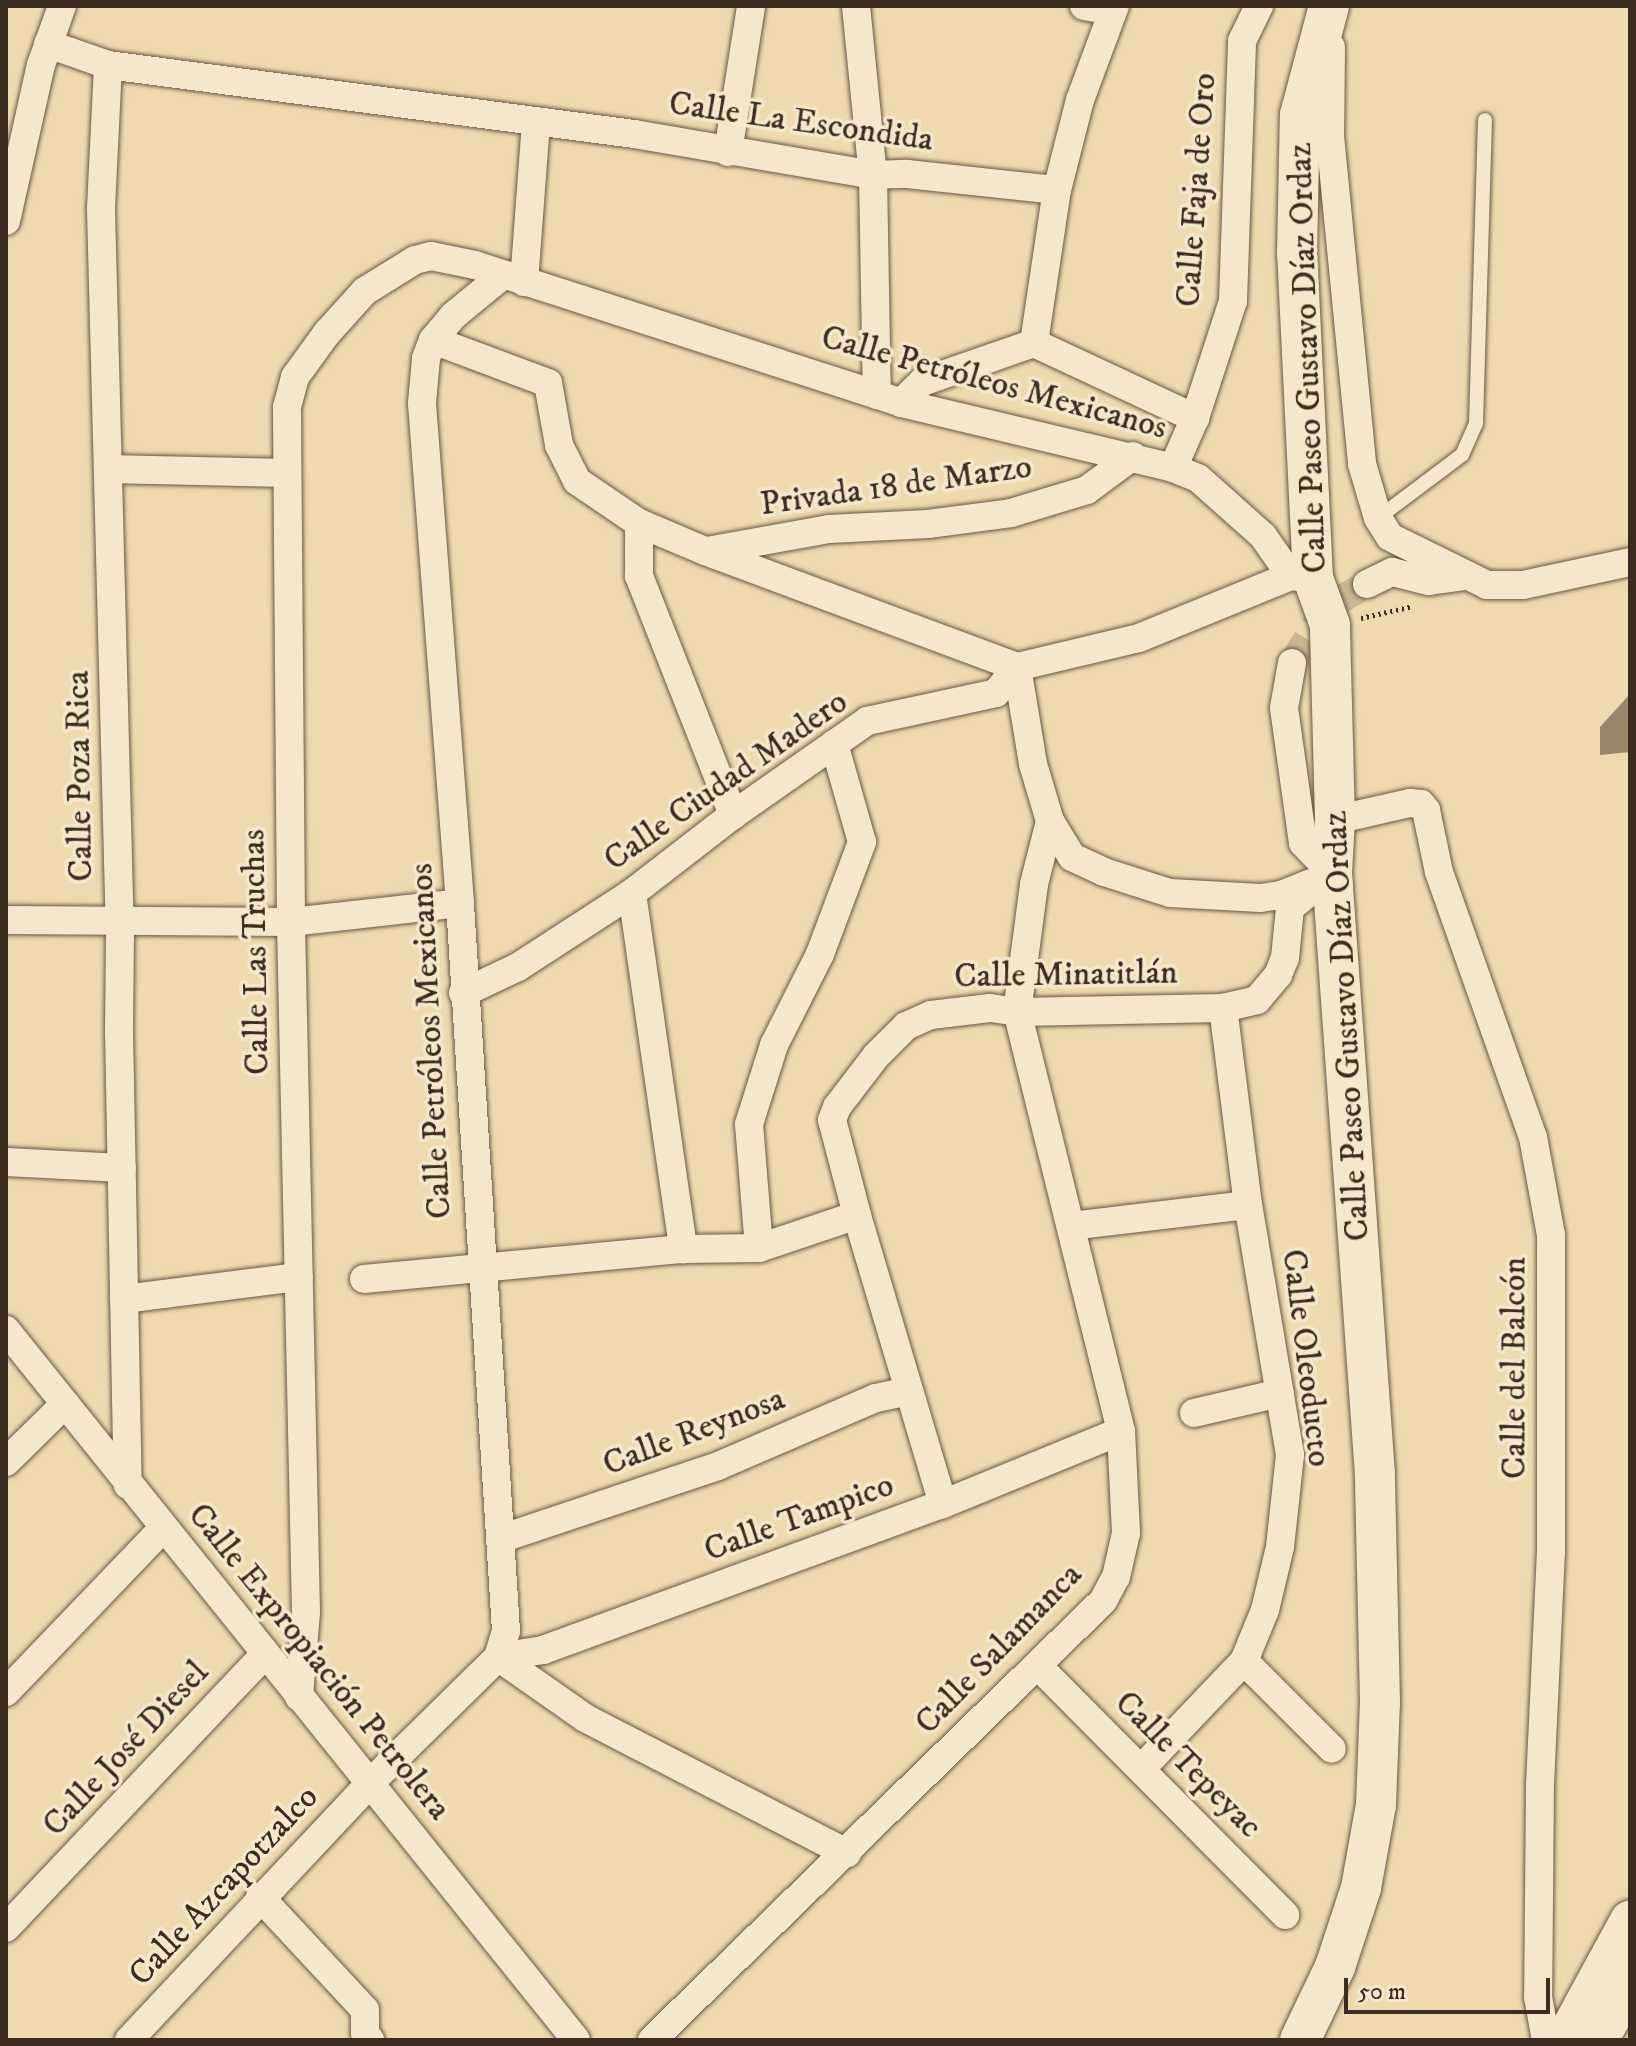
<!DOCTYPE html>
<html>
<head>
<meta charset="utf-8">
<style>
  body { margin:0 }
  #map { position:relative; width:1636px; height:2046px; overflow:hidden; background:#efdab0; font-family:"IM FELL DW Pica",serif }
  div>[style] { position:absolute }
  .building>* { inset:0; background:#99866a }
  .street-tunnel>* { height:28px; margin-top:-14px; transform-origin:0; background:repeating-linear-gradient(90deg,#cbb793 0 28px,transparent 0 42px) }
  .path>* { height:5px; margin-top:-2.5px; transform-origin:0; background:repeating-linear-gradient(90deg,#3b2c1f 0 2px,transparent 0 6px) }
  .roads { filter:drop-shadow(0 0 2px #685843) drop-shadow(0 0 2px #685843) }
  .lane>* { height:14px; margin:-7px; padding:0 7px; transform-origin:7px; border-radius:7px; background:#f5e7cc }
  .street>* { height:28px; margin:-14px; padding:0 14px; transform-origin:14px; border-radius:14px; background:#f5e7cc }
  .secondary>* { height:40px; margin:-20px; padding:0 20px; transform-origin:20px; border-radius:20px; background:#f5e7cc }
  span { translate:-50% -50%; white-space:nowrap; text-align:center; line-height:1.15; -webkit-text-stroke:7px #f5e7cc; paint-order:stroke }
  .street-label { font-size:34px; color:#3b2c1f }
  .frame { position:absolute; inset:0; border:8px solid #3b2c1f; pointer-events:none }
  .scale { position:absolute; left:1344px; top:1978px; width:206px; height:36px; box-sizing:border-box; border:4px solid #3b2c1f; border-top:0; padding-left:10px; font-size:24px; line-height:28px; white-space:nowrap; color:#3b2c1f; -webkit-text-stroke:6px #f5e7cc; paint-order:stroke }
</style>
</head>
<body>
<div id="map">
  <div class="building">
    <div style="clip-path:polygon(1630px 694px,1630px 752px,1600px 755px,1600px 727px)"></div>
  </div>
  <div class="street-tunnel">
    <div style="left:1292px;top:663px;width:56px;rotate:-57.4deg"></div>
    <div style="left:1322px;top:616px;width:18px;rotate:-45deg"></div>
    <div style="left:1335px;top:603px;width:37px;rotate:-31deg"></div>
  </div>
  <div class="path">
    <div style="left:1361px;top:618px;width:53px;rotate:-13deg"></div>
  </div>
  <div class="roads">
    <div class="lane">
      <div style="left:1378px;top:518px;width:105px;rotate:-36.9deg"></div>
      <div style="left:1462px;top:455px;width:35px;rotate:-66deg"></div>
      <div style="left:1476px;top:423px;width:303px;rotate:-88.3deg"></div>
    </div>
    <div class="street">
      <div style="left:856px;top:6px;width:170px;rotate:84.3deg"></div>
      <div style="left:873px;top:175px;width:220px;rotate:89deg"></div>
      <div style="left:1084px;top:6px;width:27px;rotate:10deg"></div>
      <div style="left:48px;top:44px;width:64px;rotate:19.3deg"></div>
      <div style="left:108px;top:65px;width:531px;rotate:7.47deg"></div>
      <div style="left:634px;top:134px;width:242px;rotate:9.7deg"></div>
      <div style="left:873px;top:175px;width:34px;rotate:-2deg"></div>
      <div style="left:907px;top:174px;width:151px;rotate:6.1deg"></div>
      <div style="left:1331px;top:47px;width:89px;rotate:90.6deg"></div>
      <div style="left:1330px;top:136px;width:330px;rotate:84.4deg"></div>
      <div style="left:1362px;top:464px;width:56px;rotate:73.5deg"></div>
      <div style="left:1378px;top:518px;width:22px;rotate:58deg"></div>
      <div style="left:1390px;top:537px;width:108px;rotate:26.3deg"></div>
      <div style="left:1487px;top:585px;width:36px"></div>
      <div style="left:1523px;top:585px;width:109px;rotate:-12.1deg"></div>
      <div style="left:108px;top:65px;width:145px;rotate:92.8deg"></div>
      <div style="left:101px;top:210px;width:724px;rotate:88.5deg"></div>
      <div style="left:120px;top:934px;width:97px;rotate:90.6deg"></div>
      <div style="left:119px;top:1031px;width:454px;rotate:88.9deg"></div>
      <div style="left:728px;top:152px;width:148px;rotate:-81deg"></div>
      <div style="left:6px;top:221px;width:160px;rotate:-77.4deg"></div>
      <div style="left:41px;top:65px;width:63px;rotate:-70.4deg"></div>
      <div style="left:524px;top:282px;width:161px;rotate:-85.7deg"></div>
      <div style="left:433px;top:340px;width:123px;rotate:20.5deg"></div>
      <div style="left:548px;top:383px;width:63px;rotate:79.9deg"></div>
      <div style="left:559px;top:445px;width:40px;rotate:63.4deg"></div>
      <div style="left:577px;top:481px;width:75px;rotate:34.1deg"></div>
      <div style="left:639px;top:523px;width:72px;rotate:23deg"></div>
      <div style="left:705px;top:551px;width:333px;rotate:20.4deg"></div>
      <div style="left:1034px;top:343px;width:178px;rotate:25deg"></div>
      <div style="left:901px;top:403px;width:30px;rotate:-45deg"></div>
      <div style="left:922px;top:382px;width:119px;rotate:-19.2deg"></div>
      <div style="left:1034px;top:343px;width:155px;rotate:-81.5deg"></div>
      <div style="left:1057px;top:190px;width:93px;rotate:-75.7deg"></div>
      <div style="left:1080px;top:100px;width:100px;rotate:-69.6deg"></div>
      <div style="left:1173px;top:468px;width:55px;rotate:-66.3deg"></div>
      <div style="left:1195px;top:418px;width:123px;rotate:-72deg"></div>
      <div style="left:1233px;top:301px;width:260px;rotate:-88deg"></div>
      <div style="left:1242px;top:41px;width:39px;rotate:-64deg"></div>
      <div style="left:109px;top:469px;width:177px;rotate:1.3deg"></div>
      <div style="left:639px;top:523px;width:53px;rotate:90deg"></div>
      <div style="left:639px;top:576px;width:257px;rotate:68.5deg"></div>
      <div style="left:707px;top:551px;width:124px;rotate:-10.2deg"></div>
      <div style="left:829px;top:529px;width:99px;rotate:-2.9deg"></div>
      <div style="left:928px;top:524px;width:84px;rotate:-7.5deg"></div>
      <div style="left:1011px;top:513px;width:79px;rotate:-16.8deg"></div>
      <div style="left:1087px;top:490px;width:57px;rotate:-36.5deg"></div>
      <div style="left:1367px;top:584px;width:28px;rotate:-26deg"></div>
      <div style="left:1392px;top:572px;width:38px;rotate:14deg"></div>
      <div style="left:1429px;top:581px;width:35px;rotate:-8deg"></div>
      <div style="left:1292px;top:663px;width:46px;rotate:100.1deg"></div>
      <div style="left:1284px;top:708px;width:136px;rotate:82deg"></div>
      <div style="left:1303px;top:843px;width:42px;rotate:46deg"></div>
      <div style="left:1017px;top:667px;width:98px;rotate:80.6deg"></div>
      <div style="left:1033px;top:764px;width:59px;rotate:73.4deg"></div>
      <div style="left:1050px;top:821px;width:42px;rotate:58.6deg"></div>
      <div style="left:1072px;top:857px;width:35px;rotate:25deg"></div>
      <div style="left:1104px;top:872px;width:69px;rotate:17.7deg"></div>
      <div style="left:1170px;top:893px;width:90px;rotate:3.2deg"></div>
      <div style="left:1260px;top:898px;width:21px;rotate:-8deg"></div>
      <div style="left:1281px;top:895px;width:31px;rotate:-22deg"></div>
      <div style="left:1335px;top:820px;width:77px;rotate:-12.8deg"></div>
      <div style="left:1410px;top:803px;width:11px;rotate:5deg"></div>
      <div style="left:1421px;top:804px;width:8px;rotate:50deg"></div>
      <div style="left:1426px;top:810px;width:63px;rotate:78.2deg"></div>
      <div style="left:1439px;top:872px;width:281px;rotate:70.5deg"></div>
      <div style="left:1533px;top:1137px;width:100px;rotate:79.6deg"></div>
      <div style="left:1551px;top:1235px;width:316px;rotate:90deg"></div>
      <div style="left:1551px;top:1551px;width:232px;rotate:92.7deg"></div>
      <div style="left:1540px;top:1783px;width:214px;rotate:90.5deg"></div>
      <div style="left:1538px;top:1997px;width:44px;rotate:79.5deg"></div>
      <div style="left:632px;top:893px;width:360px;rotate:81.8deg"></div>
      <div style="left:6px;top:920px;width:285px;rotate:0.4deg"></div>
      <div style="left:291px;top:922px;width:170px;rotate:-6.4deg"></div>
      <div style="left:463px;top:993px;width:61px;rotate:-25.3deg"></div>
      <div style="left:518px;top:967px;width:136px;rotate:-33deg"></div>
      <div style="left:632px;top:893px;width:128px;rotate:-37.7deg"></div>
      <div style="left:733px;top:815px;width:164px;rotate:-35deg"></div>
      <div style="left:867px;top:721px;width:132px;rotate:-12.2deg"></div>
      <div style="left:996px;top:693px;width:33px;rotate:-51deg"></div>
      <div style="left:1017px;top:667px;width:125px;rotate:-13.4deg"></div>
      <div style="left:1139px;top:638px;width:164px;rotate:-22.2deg"></div>
      <div style="left:1291px;top:576px;width:17px;rotate:7deg"></div>
      <div style="left:6px;top:1162px;width:116px;rotate:3deg"></div>
      <div style="left:1071px;top:1226px;width:178px;rotate:-6.8deg"></div>
      <div style="left:759px;top:1248px;width:124px;rotate:-94.6deg"></div>
      <div style="left:749px;top:1124px;width:83px;rotate:-72.4deg"></div>
      <div style="left:774px;top:1045px;width:102px;rotate:-63.2deg"></div>
      <div style="left:820px;top:954px;width:120px;rotate:-69.4deg"></div>
      <div style="left:862px;top:842px;width:102px;rotate:-105.9deg"></div>
      <div style="left:364px;top:1279px;width:320px;rotate:-5.4deg"></div>
      <div style="left:683px;top:1249px;width:76px;rotate:-0.8deg"></div>
      <div style="left:759px;top:1248px;width:103px;rotate:-18.6deg"></div>
      <div style="left:124px;top:1299px;width:176px;rotate:-7.2deg"></div>
      <div style="left:6px;top:1330px;width:910px;rotate:51.24deg"></div>
      <div style="left:1194px;top:1413px;width:88px;rotate:-13.1deg"></div>
      <div style="left:6px;top:1462px;width:83px;rotate:-44.5deg"></div>
      <div style="left:943px;top:1504px;width:302px;rotate:-106.6deg"></div>
      <div style="left:857px;top:1215px;width:98px;rotate:-104.7deg"></div>
      <div style="left:832px;top:1120px;width:14px;rotate:-69deg"></div>
      <div style="left:837px;top:1107px;width:64px;rotate:-52.6deg"></div>
      <div style="left:876px;top:1056px;width:42px;rotate:-45deg"></div>
      <div style="left:906px;top:1026px;width:27px;rotate:-24deg"></div>
      <div style="left:931px;top:1015px;width:59px;rotate:-6.8deg"></div>
      <div style="left:990px;top:1008px;width:27px;rotate:8deg"></div>
      <div style="left:1017px;top:1012px;width:206px;rotate:-1.1deg"></div>
      <div style="left:1223px;top:1008px;width:35px;rotate:-13deg"></div>
      <div style="left:1257px;top:1000px;width:33px;rotate:-50deg"></div>
      <div style="left:1278px;top:975px;width:18px;rotate:-68deg"></div>
      <div style="left:1285px;top:958px;width:50px;rotate:-84.3deg"></div>
      <div style="left:1290px;top:908px;width:55px;rotate:-39.8deg"></div>
      <div style="left:503px;top:1538px;width:227px;rotate:-18.5deg"></div>
      <div style="left:718px;top:1466px;width:172px;rotate:-23.3deg"></div>
      <div style="left:876px;top:1398px;width:34px;rotate:-12deg"></div>
      <div style="left:498px;top:1657px;width:46px;rotate:-8.8deg"></div>
      <div style="left:543px;top:1650px;width:426px;rotate:-20.1deg"></div>
      <div style="left:943px;top:1504px;width:192px;rotate:-22.3deg"></div>
      <div style="left:498px;top:1657px;width:106px;rotate:35deg"></div>
      <div style="left:585px;top:1718px;width:295px;rotate:27.3deg"></div>
      <div style="left:1244px;top:1661px;width:124px;rotate:45deg"></div>
      <div style="left:1038px;top:1666px;width:351px;rotate:45.2deg"></div>
      <div style="left:6px;top:1692px;width:227px;rotate:-46.2deg"></div>
      <div style="left:299px;top:1697px;width:85px;rotate:-85.3deg"></div>
      <div style="left:306px;top:1612px;width:690px;rotate:-91.25deg"></div>
      <div style="left:291px;top:922px;width:515px;rotate:-90.45deg"></div>
      <div style="left:287px;top:407px;width:31px;rotate:-75deg"></div>
      <div style="left:295px;top:377px;width:54px;rotate:-54deg"></div>
      <div style="left:327px;top:333px;width:57px;rotate:-47.9deg"></div>
      <div style="left:365px;top:291px;width:59px;rotate:-31.8deg"></div>
      <div style="left:415px;top:260px;width:16px;rotate:-14deg"></div>
      <div style="left:431px;top:256px;width:45px;rotate:11.6deg"></div>
      <div style="left:475px;top:265px;width:448px;rotate:17.9deg"></div>
      <div style="left:901px;top:403px;width:280px;rotate:13.4deg"></div>
      <div style="left:1173px;top:468px;width:27px;rotate:22deg"></div>
      <div style="left:1198px;top:478px;width:87px;rotate:41.7deg"></div>
      <div style="left:1263px;top:536px;width:49px;rotate:55deg"></div>
      <div style="left:1142px;top:1768px;width:148px;rotate:-46.4deg"></div>
      <div style="left:1244px;top:1661px;width:55px;rotate:-67.6deg"></div>
      <div style="left:1265px;top:1610px;width:65px;rotate:-76.6deg"></div>
      <div style="left:1280px;top:1547px;width:93px;rotate:-83.8deg"></div>
      <div style="left:1290px;top:1455px;width:254px;rotate:-99.5deg"></div>
      <div style="left:1248px;top:1205px;width:199px;rotate:-97.2deg"></div>
      <div style="left:260px;top:1897px;width:154px;rotate:47.1deg"></div>
      <div style="left:365px;top:2010px;width:23px;rotate:90deg"></div>
      <div style="left:365px;top:2033px;width:9px;rotate:54deg"></div>
      <div style="left:6px;top:1928px;width:377px;rotate:-46.6deg"></div>
      <div style="left:129px;top:2040px;width:354px;rotate:-46.8deg"></div>
      <div style="left:371px;top:1782px;width:178px;rotate:-44.5deg"></div>
      <div style="left:498px;top:1657px;width:27px;rotate:-73deg"></div>
      <div style="left:506px;top:1631px;width:729px;rotate:-93.62deg"></div>
      <div style="left:460px;top:903px;width:501px;rotate:-94.35deg"></div>
      <div style="left:422px;top:403px;width:45px;rotate:-84.9deg"></div>
      <div style="left:426px;top:358px;width:19px;rotate:-69deg"></div>
      <div style="left:433px;top:340px;width:31px;rotate:-50deg"></div>
      <div style="left:453px;top:316px;width:65px;rotate:-39.4deg"></div>
      <div style="left:652px;top:2040px;width:629px;rotate:-44.23deg"></div>
      <div style="left:1103px;top:1601px;width:27px;rotate:-62deg"></div>
      <div style="left:1116px;top:1577px;width:45px;rotate:-77.2deg"></div>
      <div style="left:1126px;top:1533px;width:102px;rotate:-92.8deg"></div>
      <div style="left:1121px;top:1431px;width:432px;rotate:-103.9deg"></div>
      <div style="left:1017px;top:1012px;width:129px;rotate:-82.4deg"></div>
      <div style="left:1034px;top:884px;width:65px;rotate:-75.7deg"></div>
    </div>
    <div class="secondary">
      <div style="left:1300px;top:2040px;width:81px;rotate:-64.4deg"></div>
      <div style="left:1335px;top:1967px;width:83px;rotate:-71.8deg"></div>
      <div style="left:1361px;top:1888px;width:84px;rotate:-79.8deg"></div>
      <div style="left:1376px;top:1805px;width:103px;rotate:-87.8deg"></div>
      <div style="left:1380px;top:1702px;width:227px;rotate:-91.3deg"></div>
      <div style="left:1375px;top:1475px;width:604px;rotate:-94.09deg"></div>
      <div style="left:1332px;top:873px;width:53px;rotate:-86.8deg"></div>
      <div style="left:1335px;top:820px;width:195px;rotate:-91.5deg"></div>
      <div style="left:1330px;top:625px;width:50px;rotate:-109.9deg"></div>
      <div style="left:1313px;top:578px;width:325px;rotate:-92.8deg"></div>
      <div style="left:1297px;top:253px;width:138px;rotate:-88.8deg"></div>
      <div style="left:1300px;top:115px;width:113px;rotate:-75.1deg"></div>
      <div style="left:1565px;top:2040px;width:136px;rotate:-61.4deg"></div>
      <div style="left:1598px;top:2040px;width:65px;rotate:-60.7deg"></div>
    </div>
  </div>
  <div class="street-label">
    <span style="left:801px;top:122px;rotate:8deg">Calle La Escondida</span>
    <span style="left:1197px;top:190px;rotate:-86deg">Calle Faja de Oro</span>
    <span style="left:1308px;top:358px;rotate:-92deg">Calle Paseo Gustavo Díaz Ordaz</span>
    <span style="left:994px;top:383px;rotate:15deg">Calle Petróleos Mexicanos</span>
    <span style="left:896px;top:486px;rotate:-8deg">Privada 18 de Marzo</span>
    <span style="left:80px;top:776px;rotate:-91deg">Calle Poza Rica</span>
    <span style="left:726px;top:781px;rotate:-35deg">Calle Ciudad Madero</span>
    <span style="left:256px;top:952px;rotate:-91deg">Calle Las Truchas</span>
    <span style="left:1066px;top:975px;rotate:-1deg">Calle Minatitlán</span>
    <span style="left:1347px;top:1026px;rotate:-93deg">Calle Paseo Gustavo Díaz Ordaz</span>
    <span style="left:431px;top:1041px;rotate:-93deg">Calle Petróleos Mexicanos</span>
    <span style="left:1306px;top:1358px;rotate:83deg">Calle Oleoducto</span>
    <span style="left:1515px;top:1368px;rotate:-90deg">Calle del Balcón</span>
    <span style="left:694px;top:1432px;rotate:-21deg">Calle Reynosa</span>
    <span style="left:799px;top:1518px;rotate:-20deg">Calle Tampico</span>
    <span style="left:999px;top:1649px;rotate:-46deg">Calle Salamanca</span>
    <span style="left:319px;top:1662px;rotate:51deg">Calle Expropiación Petrolera</span>
    <span style="left:126px;top:1749px;rotate:-47deg">Calle José Diesel</span>
    <span style="left:1188px;top:1765px;rotate:45deg">Calle Tepeyac</span>
    <span style="left:224px;top:1886px;rotate:-47deg">Calle Azcapotzalco</span>
  </div>
  <div class="frame"></div>
  <div class="scale">50 m</div>
</div>
</body>
</html>
